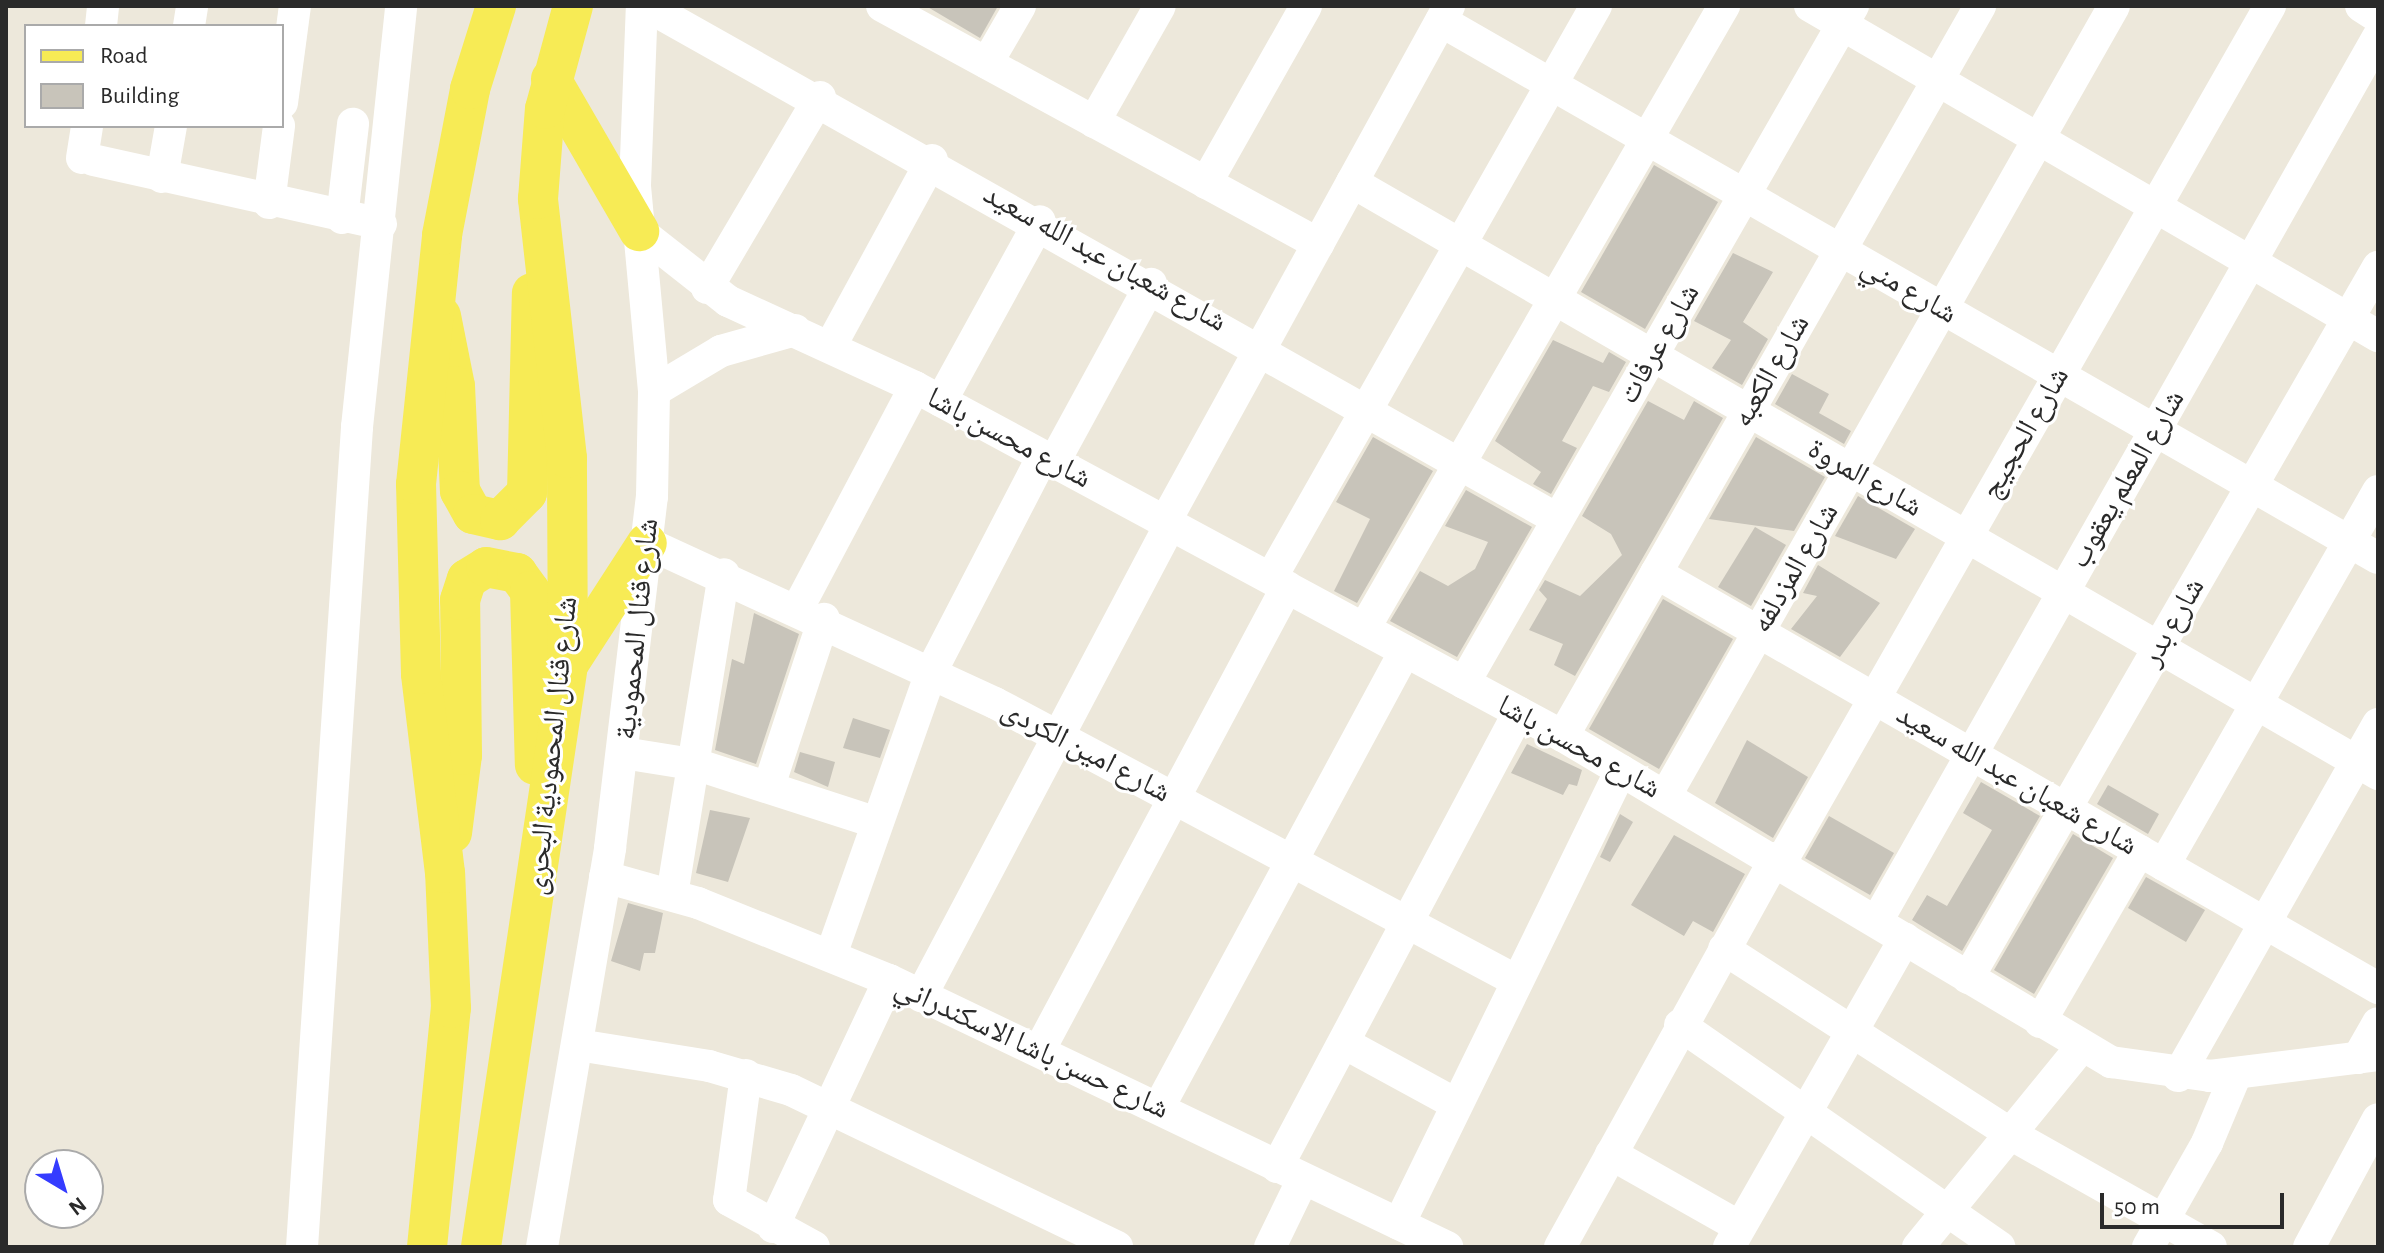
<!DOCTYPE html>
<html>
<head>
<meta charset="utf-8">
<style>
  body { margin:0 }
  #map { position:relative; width:2384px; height:1253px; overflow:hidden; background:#ede8db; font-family:"Alegreya Sans","Noto Naskh Arabic",sans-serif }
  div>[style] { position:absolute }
  .building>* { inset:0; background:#c8c4ba }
  .minor>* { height:32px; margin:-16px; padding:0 16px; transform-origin:16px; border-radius:16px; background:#fff }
  .major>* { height:40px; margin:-20px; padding:0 20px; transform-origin:20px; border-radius:20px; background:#f7eb55 }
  span { translate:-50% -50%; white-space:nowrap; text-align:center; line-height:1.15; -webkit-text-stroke:6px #fff; paint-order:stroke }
  .street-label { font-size:30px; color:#2a2a2a }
  .frame { position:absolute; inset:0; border:8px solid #2a2a2a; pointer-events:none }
  .legend { position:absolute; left:24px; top:24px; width:260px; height:104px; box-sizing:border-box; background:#fff; border:2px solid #aaa; margin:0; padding:10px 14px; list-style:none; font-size:24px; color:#2a2a2a }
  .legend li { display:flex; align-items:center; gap:16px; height:40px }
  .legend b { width:40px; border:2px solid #aaa }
  .north { position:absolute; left:24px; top:1149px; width:80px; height:80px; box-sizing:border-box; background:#fff; border:2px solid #aaa; border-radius:50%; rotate:142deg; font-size:22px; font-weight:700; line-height:32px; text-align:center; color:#2a2a2a }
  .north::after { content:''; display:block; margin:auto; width:28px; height:36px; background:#353cff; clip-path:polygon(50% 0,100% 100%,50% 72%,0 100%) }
  .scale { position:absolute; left:2100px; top:1193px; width:184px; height:36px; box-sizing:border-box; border:4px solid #2a2a2a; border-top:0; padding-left:10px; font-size:24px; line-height:28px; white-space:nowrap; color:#2a2a2a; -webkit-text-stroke:6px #fff; paint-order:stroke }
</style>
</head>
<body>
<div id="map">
  <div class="building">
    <div style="clip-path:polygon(926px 6px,998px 6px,980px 38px)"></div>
    <div style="clip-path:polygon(1654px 165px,1718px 202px,1645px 329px,1581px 292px)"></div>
    <div style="clip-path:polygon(1733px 253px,1773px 272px,1743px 322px,1768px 339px,1742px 385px,1712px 368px,1731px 340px,1694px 321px)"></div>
    <div style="clip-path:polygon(1553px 340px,1603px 363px,1609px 352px,1626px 362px,1609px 392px,1593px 386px,1562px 441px,1577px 448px,1551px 494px,1533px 484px,1541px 472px,1495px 441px)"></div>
    <div style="clip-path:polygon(1792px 374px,1829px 394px,1819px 413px,1851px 431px,1844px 444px,1775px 404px)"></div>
    <div style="clip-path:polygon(1648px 401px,1684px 420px,1694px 401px,1723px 418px,1575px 676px,1554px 665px,1563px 644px,1529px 630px,1547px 599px,1539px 590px,1545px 580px,1580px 596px,1622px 555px,1611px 534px,1582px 516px)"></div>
    <div style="clip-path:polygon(1373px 437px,1433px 471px,1357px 603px,1334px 591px,1370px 519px,1336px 502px)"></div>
    <div style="clip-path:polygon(1756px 437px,1825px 477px,1794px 531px,1709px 519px)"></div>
    <div style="clip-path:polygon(1466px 490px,1532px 527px,1457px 657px,1390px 621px,1420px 571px,1448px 586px,1475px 569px,1488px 542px,1445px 526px)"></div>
    <div style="clip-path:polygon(1858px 496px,1915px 529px,1896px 559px,1835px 536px)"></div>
    <div style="clip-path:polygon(1755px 527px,1786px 545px,1751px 606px,1718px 587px)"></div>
    <div style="clip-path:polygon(1818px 565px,1880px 603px,1840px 657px,1791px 629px,1817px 596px,1803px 593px)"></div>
    <div style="clip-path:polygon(1663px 599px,1733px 639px,1659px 769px,1589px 729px)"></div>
    <div style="clip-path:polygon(754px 613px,799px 634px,756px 764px,715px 750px,732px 659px,744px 664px)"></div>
    <div style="clip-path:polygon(853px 718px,890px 730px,880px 758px,843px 748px)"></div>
    <div style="clip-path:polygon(1747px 740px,1808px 777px,1773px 838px,1715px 803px)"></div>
    <div style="clip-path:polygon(1527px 744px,1582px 770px,1577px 786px,1569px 784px,1563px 795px,1511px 773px)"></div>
    <div style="clip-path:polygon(800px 752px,835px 762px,828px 787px,794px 772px)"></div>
    <div style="clip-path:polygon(1981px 782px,2040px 816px,1962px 951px,1912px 920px,1927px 895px,1947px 906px,1992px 830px,1963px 813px)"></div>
    <div style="clip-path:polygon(2108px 785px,2159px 814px,2148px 834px,2097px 804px)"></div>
    <div style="clip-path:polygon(710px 810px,750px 818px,728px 882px,696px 873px)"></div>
    <div style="clip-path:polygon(1620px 814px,1633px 822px,1610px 862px,1600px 857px)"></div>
    <div style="clip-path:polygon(1829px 816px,1894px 853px,1870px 895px,1805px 858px)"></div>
    <div style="clip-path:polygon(2073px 834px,2113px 858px,2034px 994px,1994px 970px)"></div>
    <div style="clip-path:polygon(1674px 835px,1745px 874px,1713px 932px,1693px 921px,1684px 936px,1631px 905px)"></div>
    <div style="clip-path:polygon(2146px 877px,2205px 910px,2186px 942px,2128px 908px)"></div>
    <div style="clip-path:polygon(628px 903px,663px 913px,655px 953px,644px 953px,640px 971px,611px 961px)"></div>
  </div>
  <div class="minor">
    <div style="left:647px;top:6px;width:1045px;rotate:29.41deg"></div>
    <div style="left:882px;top:6px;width:497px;rotate:28.6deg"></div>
    <div style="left:1810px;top:6px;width:657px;rotate:30.16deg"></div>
    <div style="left:2361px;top:6px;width:20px;rotate:33deg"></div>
    <div style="left:1441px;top:21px;width:1080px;rotate:29.82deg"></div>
    <div style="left:101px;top:26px;width:20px;rotate:-84deg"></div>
    <div style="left:189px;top:26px;width:20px;rotate:-81deg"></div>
    <div style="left:987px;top:63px;width:66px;rotate:-59.9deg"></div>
    <div style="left:282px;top:103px;width:98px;rotate:-82.4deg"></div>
    <div style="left:1094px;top:122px;width:133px;rotate:-60.4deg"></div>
    <div style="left:82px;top:158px;width:32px;rotate:-81deg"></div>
    <div style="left:93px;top:160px;width:295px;rotate:12.5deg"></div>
    <div style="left:162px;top:177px;width:52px;rotate:-80deg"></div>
    <div style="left:1352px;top:182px;width:1185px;rotate:29.98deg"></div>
    <div style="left:1206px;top:183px;width:203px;rotate:-60.5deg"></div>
    <div style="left:269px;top:203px;width:78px;rotate:-82.6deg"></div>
    <div style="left:342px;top:218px;width:95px;rotate:-83.3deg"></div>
    <div style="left:639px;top:231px;width:113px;rotate:38.2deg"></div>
    <div style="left:728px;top:301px;width:206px;rotate:24.7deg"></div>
    <div style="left:915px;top:387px;width:736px;rotate:28.31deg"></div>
    <div style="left:1563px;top:736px;width:638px;rotate:30.75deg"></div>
    <div style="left:2111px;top:1062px;width:100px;rotate:8deg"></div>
    <div style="left:2210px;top:1076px;width:169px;rotate:-7.1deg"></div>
    <div style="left:707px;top:288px;width:222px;rotate:-59.4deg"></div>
    <div style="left:830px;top:347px;width:213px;rotate:-61.4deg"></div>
    <div style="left:654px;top:391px;width:78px;rotate:-30.8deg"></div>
    <div style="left:721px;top:351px;width:77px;rotate:-15.8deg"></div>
    <div style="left:941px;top:401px;width:205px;rotate:-61.2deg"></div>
    <div style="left:1054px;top:462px;width:203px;rotate:-61.4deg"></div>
    <div style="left:1165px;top:522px;width:589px;rotate:-61.17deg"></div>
    <div style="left:647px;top:543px;width:383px;rotate:24.7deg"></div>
    <div style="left:995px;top:703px;width:589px;rotate:28.04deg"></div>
    <div style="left:1656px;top:573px;width:833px;rotate:29.89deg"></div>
    <div style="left:1271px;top:578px;width:658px;rotate:-60.4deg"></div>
    <div style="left:798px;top:608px;width:250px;rotate:-62.1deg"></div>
    <div style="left:1364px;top:629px;width:720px;rotate:-59.98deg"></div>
    <div style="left:1464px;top:683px;width:781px;rotate:-60.12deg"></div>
    <div style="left:1563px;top:736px;width:841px;rotate:-60.26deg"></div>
    <div style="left:623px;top:753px;width:76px;rotate:9.1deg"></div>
    <div style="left:698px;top:765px;width:185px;rotate:17.9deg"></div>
    <div style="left:769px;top:786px;width:176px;rotate:-71.8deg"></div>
    <div style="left:1666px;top:795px;width:907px;rotate:-60.41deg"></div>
    <div style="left:1781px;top:862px;width:986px;rotate:-60.26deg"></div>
    <div style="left:2164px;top:865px;width:431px;rotate:-60.2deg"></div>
    <div style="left:605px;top:877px;width:97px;rotate:15.6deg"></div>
    <div style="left:698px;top:903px;width:206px;rotate:22deg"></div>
    <div style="left:889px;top:980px;width:619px;rotate:25.57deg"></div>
    <div style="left:672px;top:895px;width:325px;rotate:-80.8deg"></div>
    <div style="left:1877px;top:921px;width:1016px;rotate:-60.46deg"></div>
    <div style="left:1724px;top:949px;width:345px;rotate:32.8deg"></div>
    <div style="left:2014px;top:1136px;width:226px;rotate:29.4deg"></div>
    <div style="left:831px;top:955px;width:300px;rotate:-70.5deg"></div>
    <div style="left:931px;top:672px;width:243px;rotate:-62.6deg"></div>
    <div style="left:1968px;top:978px;width:821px;rotate:-60.03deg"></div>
    <div style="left:921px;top:996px;width:533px;rotate:-62.14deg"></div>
    <div style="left:2040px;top:1022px;width:198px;rotate:-59.9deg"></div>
    <div style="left:1680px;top:1025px;width:389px;rotate:34.8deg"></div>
    <div style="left:1344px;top:1043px;width:128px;rotate:28.6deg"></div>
    <div style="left:578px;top:1045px;width:133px;rotate:9.1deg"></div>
    <div style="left:709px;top:1066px;width:85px;rotate:16.3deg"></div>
    <div style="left:791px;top:1090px;width:362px;rotate:25.7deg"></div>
    <div style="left:1040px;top:1049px;width:524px;rotate:-61.87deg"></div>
    <div style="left:2358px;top:1058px;width:40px;rotate:-60.3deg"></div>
    <div style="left:746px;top:1075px;width:126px;rotate:97.7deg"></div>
    <div style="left:729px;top:1200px;width:97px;rotate:28.9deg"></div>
    <div style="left:2178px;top:1076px;width:405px;rotate:-60.4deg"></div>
    <div style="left:1159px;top:1107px;width:518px;rotate:-61.65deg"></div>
    <div style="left:1611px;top:1154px;width:148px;rotate:29.5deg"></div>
    <div style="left:1277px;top:1167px;width:515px;rotate:-61.99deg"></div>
    <div style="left:1399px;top:1224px;width:505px;rotate:-63.94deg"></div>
    <div style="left:773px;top:1227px;width:273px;rotate:-64.8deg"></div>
    <div style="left:302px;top:1247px;width:822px;rotate:-86.16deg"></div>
    <div style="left:357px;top:427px;width:423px;rotate:-84deg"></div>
    <div style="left:542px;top:1247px;width:405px;rotate:-80.3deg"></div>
    <div style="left:610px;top:848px;width:354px;rotate:-83.2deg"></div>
    <div style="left:652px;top:497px;width:106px;rotate:-88.9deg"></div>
    <div style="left:654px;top:391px;width:207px;rotate:-95.3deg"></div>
    <div style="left:635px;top:185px;width:179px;rotate:-87.8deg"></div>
    <div style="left:1270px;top:1247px;width:76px;rotate:-64.1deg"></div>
    <div style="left:1560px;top:1247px;width:445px;rotate:-61deg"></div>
    <div style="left:1729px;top:1247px;width:355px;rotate:-60.3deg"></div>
    <div style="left:1918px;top:1247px;width:258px;rotate:-50.8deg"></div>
    <div style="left:2148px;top:1247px;width:120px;rotate:-60.4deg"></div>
    <div style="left:2207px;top:1143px;width:75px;rotate:-67.2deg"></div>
    <div style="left:2309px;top:1247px;width:145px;rotate:-61.7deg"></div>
  </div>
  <div class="major">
    <div style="left:551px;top:79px;width:176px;rotate:59.9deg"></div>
    <div style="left:441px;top:316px;width:71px;rotate:78.7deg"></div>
    <div style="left:455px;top:386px;width:105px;rotate:87.3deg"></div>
    <div style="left:460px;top:491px;width:26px;rotate:61deg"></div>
    <div style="left:473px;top:514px;width:28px;rotate:13deg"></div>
    <div style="left:500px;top:520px;width:38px;rotate:-45deg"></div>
    <div style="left:527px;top:493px;width:200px;rotate:-88.6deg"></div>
    <div style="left:568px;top:665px;width:145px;rotate:-57.1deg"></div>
    <div style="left:452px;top:833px;width:79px;rotate:-82.7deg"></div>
    <div style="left:462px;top:755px;width:155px;rotate:-90.7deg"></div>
    <div style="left:460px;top:600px;width:22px;rotate:-72deg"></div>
    <div style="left:467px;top:579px;width:22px;rotate:-32deg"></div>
    <div style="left:486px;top:567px;width:32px;rotate:11deg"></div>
    <div style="left:517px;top:573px;width:22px;rotate:54deg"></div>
    <div style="left:530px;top:591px;width:174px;rotate:88.4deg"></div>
    <div style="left:427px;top:1247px;width:240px;rotate:-84.3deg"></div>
    <div style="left:451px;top:1008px;width:135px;rotate:-92.5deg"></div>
    <div style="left:445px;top:873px;width:200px;rotate:-96.9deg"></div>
    <div style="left:421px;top:674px;width:190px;rotate:-91.5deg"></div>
    <div style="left:416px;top:484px;width:250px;rotate:-84deg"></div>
    <div style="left:442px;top:235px;width:149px;rotate:-79.1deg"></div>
    <div style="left:470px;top:89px;width:87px;rotate:-72.6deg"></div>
    <div style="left:481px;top:1247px;width:588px;rotate:-81.5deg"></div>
    <div style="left:568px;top:665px;width:207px;rotate:-90.3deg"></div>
    <div style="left:567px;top:458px;width:261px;rotate:-96.4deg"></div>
    <div style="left:538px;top:199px;width:90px;rotate:-85.6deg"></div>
    <div style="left:545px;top:109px;width:107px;rotate:-74.8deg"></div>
  </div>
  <div class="street-label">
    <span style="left:1105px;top:258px;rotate:29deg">شارع شعبان عبد الله سعيد</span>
    <span style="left:1909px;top:290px;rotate:30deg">شارع مني</span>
    <span style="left:1659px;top:344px;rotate:-60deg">شارع عرفات</span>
    <span style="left:1771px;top:371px;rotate:-60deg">شارع الكعبه</span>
    <span style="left:2025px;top:433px;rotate:-60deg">شارع الحجيج</span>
    <span style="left:1009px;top:438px;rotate:28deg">شارع محسن باشا</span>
    <span style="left:1865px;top:478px;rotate:30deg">شارع المروة</span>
    <span style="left:2127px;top:479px;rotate:-60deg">شارع المعلم يعقوب</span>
    <span style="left:1795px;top:568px;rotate:-60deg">شارع المزدلفه</span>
    <span style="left:2173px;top:622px;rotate:-60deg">شارع بدر</span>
    <span style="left:637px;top:629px;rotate:-84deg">شارع قنال المحمودية</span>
    <span style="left:552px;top:746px;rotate:-84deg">شارع قنال المحمودية البحرى</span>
    <span style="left:1579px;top:747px;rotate:29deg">شارع محسن باشا</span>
    <span style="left:1086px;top:751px;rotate:28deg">شارع امين الكردى</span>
    <span style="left:2017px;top:780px;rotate:30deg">شارع شعبان عبد الله سعيد</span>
    <span style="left:1032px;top:1048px;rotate:25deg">شارع حسن باشا الاسكندراني</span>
  </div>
  <div class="frame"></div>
  <ul class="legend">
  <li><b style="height:10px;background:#f7eb55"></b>Road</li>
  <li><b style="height:22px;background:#c8c4ba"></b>Building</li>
  </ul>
  <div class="north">N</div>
  <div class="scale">50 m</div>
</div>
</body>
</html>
